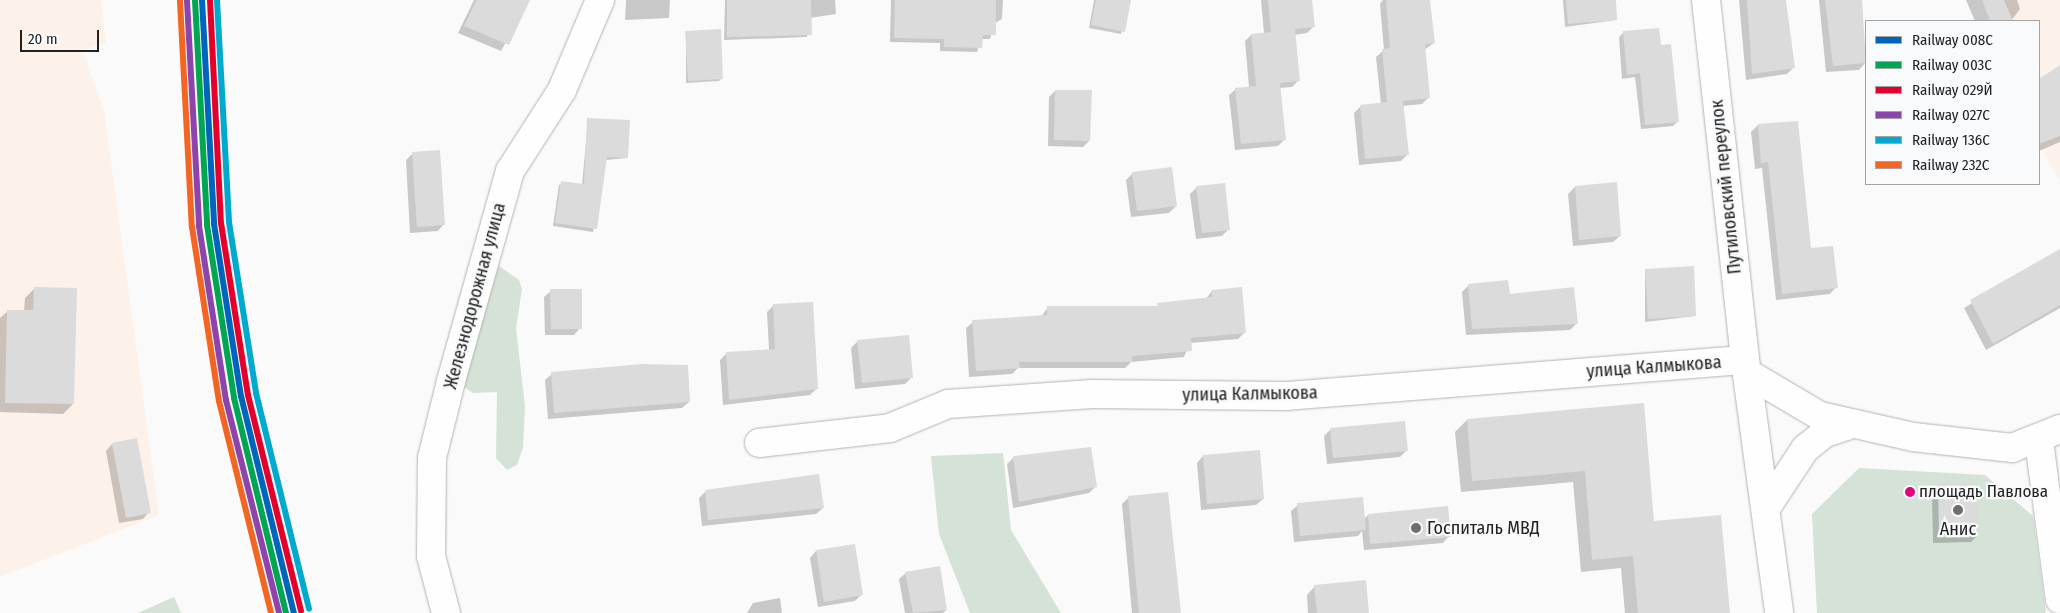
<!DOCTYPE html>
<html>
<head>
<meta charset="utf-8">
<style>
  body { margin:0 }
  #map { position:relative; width:2060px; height:613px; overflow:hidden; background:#fafafa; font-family:"Fira Sans Condensed",sans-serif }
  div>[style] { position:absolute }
  .industrial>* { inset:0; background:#fdf2ea }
  .green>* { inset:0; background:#d5e2d7 }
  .shadow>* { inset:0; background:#0003 }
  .building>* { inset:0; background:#dbdbdb }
  .roads { filter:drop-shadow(0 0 1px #b2b3b3) drop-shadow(0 0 1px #b2b3b3) }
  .minor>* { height:28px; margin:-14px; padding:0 14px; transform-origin:14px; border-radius:14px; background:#fefefe }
  .tertiary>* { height:28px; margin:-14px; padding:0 14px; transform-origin:14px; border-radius:14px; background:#fefefe }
  .rail-1>* { height:6px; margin:-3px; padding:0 3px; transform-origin:3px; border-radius:3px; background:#0065bd }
  .rail-2>* { height:6px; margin:-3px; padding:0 3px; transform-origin:3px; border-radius:3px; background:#00a651 }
  .rail-3>* { height:6px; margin:-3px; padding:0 3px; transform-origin:3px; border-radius:3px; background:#e4002b }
  .rail-4>* { height:6px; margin:-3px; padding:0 3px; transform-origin:3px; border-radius:3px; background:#8e44ad }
  .rail-5>* { height:6px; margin:-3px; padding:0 3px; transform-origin:3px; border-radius:3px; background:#00a9ce }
  .rail-6>* { height:6px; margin:-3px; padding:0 3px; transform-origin:3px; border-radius:3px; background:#f26522 }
  .dots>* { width:14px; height:14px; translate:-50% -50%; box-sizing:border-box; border:2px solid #f9fafb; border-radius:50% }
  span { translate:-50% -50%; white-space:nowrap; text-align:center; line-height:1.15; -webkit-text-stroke:4.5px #f9fafb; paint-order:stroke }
  .bus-label { font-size:17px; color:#222223 }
  .left { translate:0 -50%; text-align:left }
  .street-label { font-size:18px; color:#222223 }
  .poi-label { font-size:18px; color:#222223 }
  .legend { position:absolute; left:1865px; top:20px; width:175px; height:165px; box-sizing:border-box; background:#f9fafb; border:1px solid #a3a4a5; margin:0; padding:6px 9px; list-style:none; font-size:15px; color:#222223 }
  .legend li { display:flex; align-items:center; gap:10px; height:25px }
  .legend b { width:25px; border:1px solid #a3a4a5 }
  .scale { position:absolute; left:20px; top:30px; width:79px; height:22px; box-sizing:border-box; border:2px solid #222223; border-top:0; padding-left:6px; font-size:15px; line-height:18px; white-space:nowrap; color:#222223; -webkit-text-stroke:4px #f9fafb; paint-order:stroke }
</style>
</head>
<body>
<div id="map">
  <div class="industrial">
    <div style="clip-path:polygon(0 0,101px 0,106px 43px,82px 50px,104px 110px,159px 515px,0 577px)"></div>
    <div style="clip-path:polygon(1982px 0,2060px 0,2060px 180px,2039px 145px,2039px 21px,1990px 21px)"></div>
  </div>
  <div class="green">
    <div style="clip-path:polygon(499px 266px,519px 280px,522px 289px,516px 328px,525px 407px,523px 448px,517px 465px,507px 470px,496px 458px,497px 392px,473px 393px,457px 382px)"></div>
    <div style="clip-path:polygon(1003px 453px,1011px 530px,1061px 613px,970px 613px,939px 534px,931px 456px)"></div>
    <div style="clip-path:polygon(1859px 468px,1985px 475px,2033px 516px,2046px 613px,1817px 613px,1812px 514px)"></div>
    <div style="clip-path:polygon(174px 597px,181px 613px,138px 613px)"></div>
  </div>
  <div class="shadow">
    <div style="clip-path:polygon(474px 0,529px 0,501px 51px,458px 33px)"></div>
    <div style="clip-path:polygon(626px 0,670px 0,669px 18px,625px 20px)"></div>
    <div style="clip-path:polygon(725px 0,835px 0,836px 14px,810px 18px,807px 37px,724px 40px)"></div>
    <div style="clip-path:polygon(891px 0,1003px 0,1002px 19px,995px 23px,990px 39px,981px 39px,977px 52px,940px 51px,940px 43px,890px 42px)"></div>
    <div style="clip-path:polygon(1094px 0,1130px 0,1121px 34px,1089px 28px)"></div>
    <div style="clip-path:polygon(1261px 0,1311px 0,1313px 27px,1307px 33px,1294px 35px,1299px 80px,1292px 87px,1279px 88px,1285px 139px,1278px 146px,1235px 150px,1229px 95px,1236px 89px,1249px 87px,1245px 41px,1251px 35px,1264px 33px)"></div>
    <div style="clip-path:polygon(1383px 0,1429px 0,1434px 43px,1424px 50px,1429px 97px,1422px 104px,1403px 106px,1407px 155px,1401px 161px,1359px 165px,1354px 113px,1361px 106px,1381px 104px,1376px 57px,1384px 50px,1380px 4px)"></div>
    <div style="clip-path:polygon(1563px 0,1614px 0,1616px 20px,1565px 27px)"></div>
    <div style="clip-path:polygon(1739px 0,1785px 0,1793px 68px,1787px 74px,1746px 80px)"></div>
    <div style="clip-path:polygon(1819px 0,1860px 0,1865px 63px,1859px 70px,1826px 72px)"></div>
    <div style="clip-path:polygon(1966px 0,2017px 0,2020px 9px,2011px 21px,1975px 21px)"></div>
    <div style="clip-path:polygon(686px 32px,722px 78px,719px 81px,686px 83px)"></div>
    <div style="clip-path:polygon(1624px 32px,1659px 46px,1678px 121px,1673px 126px,1641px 129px,1635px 77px,1622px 79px,1619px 37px)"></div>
    <div style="clip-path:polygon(2060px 67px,2060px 142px,2039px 151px,2039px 80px)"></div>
    <div style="clip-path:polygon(1055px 91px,1089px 141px,1083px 147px,1048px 146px,1049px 97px)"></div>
    <div style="clip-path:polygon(588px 120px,627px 158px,606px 160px,593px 232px,553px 226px,559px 185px,582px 185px)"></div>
    <div style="clip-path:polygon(1797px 122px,1810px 250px,1836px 287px,1830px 294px,1776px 300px,1762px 168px,1755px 169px,1751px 132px,1758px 125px)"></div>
    <div style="clip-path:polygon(413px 153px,444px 224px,438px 231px,410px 233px,406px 160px)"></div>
    <div style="clip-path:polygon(1133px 173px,1176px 206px,1169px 213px,1131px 217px,1126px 180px)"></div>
    <div style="clip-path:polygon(1616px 184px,1620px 236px,1613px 242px,1573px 246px,1568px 194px,1575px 187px)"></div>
    <div style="clip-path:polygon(1197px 187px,1229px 229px,1222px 236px,1196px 239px,1190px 194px)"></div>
    <div style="clip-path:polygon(2060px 250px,2060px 308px,1986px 350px,1964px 308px)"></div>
    <div style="clip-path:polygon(1645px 270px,1695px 316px,1645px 322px)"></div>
    <div style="clip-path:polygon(1469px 285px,1508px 295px,1577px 323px,1570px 330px,1466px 335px,1462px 292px)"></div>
    <div style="clip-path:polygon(35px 288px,73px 404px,63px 414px,0 412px,0 318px,8px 311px,24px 311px,25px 298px)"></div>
    <div style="clip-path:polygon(551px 291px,580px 328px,574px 335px,545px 335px,544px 297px)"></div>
    <div style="clip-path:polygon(1212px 291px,1245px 332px,1238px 339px,1190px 343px,1184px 357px,1131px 362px,1125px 368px,1018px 368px,1012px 374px,969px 377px,966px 328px,973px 322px,1041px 317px,1048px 307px,1154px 308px,1206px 299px)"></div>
    <div style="clip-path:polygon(773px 306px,817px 388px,810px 395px,723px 405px,720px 360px,727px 353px,769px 350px,767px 312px)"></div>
    <div style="clip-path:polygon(858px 341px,911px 378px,905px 384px,855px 389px,851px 348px)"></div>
    <div style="clip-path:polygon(552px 374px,689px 402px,682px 408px,548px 419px,545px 380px)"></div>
    <div style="clip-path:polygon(1643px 404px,1653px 522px,1729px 613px,1625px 613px,1621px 568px,1581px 572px,1573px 482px,1461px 492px,1455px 432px,1467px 420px)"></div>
    <div style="clip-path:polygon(1331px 429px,1406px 451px,1400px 457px,1327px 464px,1324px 436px)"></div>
    <div style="clip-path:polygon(112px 444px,149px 512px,143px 519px,119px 523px,106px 451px)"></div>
    <div style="clip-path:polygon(1203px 456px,1263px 499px,1256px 505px,1201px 510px,1197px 463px)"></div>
    <div style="clip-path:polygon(1014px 457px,1095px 487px,1089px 493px,1013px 508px,1007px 464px)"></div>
    <div style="clip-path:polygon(1939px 485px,1977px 536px,1971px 542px,1933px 543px,1932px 492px)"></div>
    <div style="clip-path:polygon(706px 491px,823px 508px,816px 514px,702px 526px,699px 498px)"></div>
    <div style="clip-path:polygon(1129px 497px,1179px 613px,1132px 613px,1122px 504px)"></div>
    <div style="clip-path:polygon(1298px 505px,1363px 520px,1368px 515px,1449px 536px,1443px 543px,1364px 550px,1362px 531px,1358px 536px,1294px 542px,1291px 511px)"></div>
    <div style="clip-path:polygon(816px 551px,861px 595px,855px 601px,818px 607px,810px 558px)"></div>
    <div style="clip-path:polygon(906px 573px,946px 610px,943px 613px,905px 613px,899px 579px)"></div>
    <div style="clip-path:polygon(1315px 586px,1368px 613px,1308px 613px,1307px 595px)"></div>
    <div style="clip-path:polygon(780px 598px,782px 613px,747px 613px,753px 603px)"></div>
  </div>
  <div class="building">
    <div style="clip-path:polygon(477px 0,530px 0,509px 45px,464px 26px)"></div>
    <div style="clip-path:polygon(727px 0,811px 0,812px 35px,727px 37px)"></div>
    <div style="clip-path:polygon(895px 0,996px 0,996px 35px,983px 35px,982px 48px,944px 47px,944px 39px,894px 38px)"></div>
    <div style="clip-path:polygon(1096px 0,1131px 0,1125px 32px,1091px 25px)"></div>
    <div style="clip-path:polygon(1268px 0,1312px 0,1315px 27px,1295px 29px,1300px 81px,1280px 83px,1286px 140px,1241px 144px,1235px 88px,1256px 86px,1251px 34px,1271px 32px)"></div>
    <div style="clip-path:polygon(1386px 0,1430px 0,1435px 43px,1425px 44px,1430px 98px,1403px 101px,1409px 155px,1365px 159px,1360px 105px,1387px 102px,1382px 49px,1390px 48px)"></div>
    <div style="clip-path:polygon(1566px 0,1616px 0,1617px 20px,1568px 24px)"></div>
    <div style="clip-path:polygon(1747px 0,1786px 0,1795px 68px,1752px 74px)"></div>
    <div style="clip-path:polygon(1825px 0,1862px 0,1866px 63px,1833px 66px)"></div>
    <div style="clip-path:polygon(1982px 0,2004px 0,2013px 21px,1990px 21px)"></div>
    <div style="clip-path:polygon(1659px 28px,1661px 45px,1671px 44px,1679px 122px,1645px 125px,1640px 73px,1627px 75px,1623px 31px)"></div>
    <div style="clip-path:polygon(721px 29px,723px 79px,688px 81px,685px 31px)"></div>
    <div style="clip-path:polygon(2060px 65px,2060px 136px,2039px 144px,2039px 79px)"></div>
    <div style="clip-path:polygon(1055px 90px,1092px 90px,1090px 141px,1054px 140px)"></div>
    <div style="clip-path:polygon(587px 118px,630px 120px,628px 158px,607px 157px,597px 229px,555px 223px,561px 181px,584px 184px)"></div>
    <div style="clip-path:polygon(1798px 121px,1811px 248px,1833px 246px,1838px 288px,1782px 294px,1768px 162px,1761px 163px,1758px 124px)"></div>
    <div style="clip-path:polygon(440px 150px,445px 225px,417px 227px,412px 152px)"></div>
    <div style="clip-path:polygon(1172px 167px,1177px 206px,1137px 211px,1132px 172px)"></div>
    <div style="clip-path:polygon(1617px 182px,1621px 236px,1579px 240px,1575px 186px)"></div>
    <div style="clip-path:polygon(1225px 183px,1230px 230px,1202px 233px,1196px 186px)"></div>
    <div style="clip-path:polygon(2060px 249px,2060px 305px,1993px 344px,1970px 300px)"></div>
    <div style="clip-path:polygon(1694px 266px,1696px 316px,1648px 319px,1645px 269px)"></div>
    <div style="clip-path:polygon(1508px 280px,1510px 294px,1574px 287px,1578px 324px,1472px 329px,1468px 284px)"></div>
    <div style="clip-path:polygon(34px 287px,77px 288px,74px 404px,5px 403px,7px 310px,33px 310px)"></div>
    <div style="clip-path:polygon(1242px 287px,1246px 333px,1191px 338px,1192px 351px,1132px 356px,1132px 362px,1019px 362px,1020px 368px,976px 371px,972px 320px,1047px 315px,1047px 306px,1158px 306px,1157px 303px,1212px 297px,1212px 290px)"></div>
    <div style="clip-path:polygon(550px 289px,582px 289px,582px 329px,551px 329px)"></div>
    <div style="clip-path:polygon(813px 302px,818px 389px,729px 400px,726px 352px,775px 349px,773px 304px)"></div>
    <div style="clip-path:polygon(909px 335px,913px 378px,862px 383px,857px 340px)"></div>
    <div style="clip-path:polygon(688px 365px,690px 402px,554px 413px,551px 372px,642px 364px)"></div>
    <div style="clip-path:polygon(1644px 403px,1654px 521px,1721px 515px,1730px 613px,1638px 613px,1633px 556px,1592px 560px,1585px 471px,1472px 481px,1467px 419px)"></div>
    <div style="clip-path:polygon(1405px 421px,1408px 451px,1333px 458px,1330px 428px)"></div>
    <div style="clip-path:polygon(137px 438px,151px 513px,126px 518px,112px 443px)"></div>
    <div style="clip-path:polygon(1091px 447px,1097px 487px,1019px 502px,1013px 456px)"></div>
    <div style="clip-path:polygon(1260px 450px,1264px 499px,1207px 504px,1203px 455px)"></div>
    <div style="clip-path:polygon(819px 474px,824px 508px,708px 520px,705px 490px)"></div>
    <div style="clip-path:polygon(1978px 483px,1978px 536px,1939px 537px,1938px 484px)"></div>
    <div style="clip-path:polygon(1168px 492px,1181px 613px,1139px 613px,1128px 496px)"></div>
    <div style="clip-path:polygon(1363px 497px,1366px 530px,1300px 536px,1297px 503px)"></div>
    <div style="clip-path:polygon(1448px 506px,1451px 537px,1370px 544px,1368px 514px)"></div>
    <div style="clip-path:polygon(855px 544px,863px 595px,824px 602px,816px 550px)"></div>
    <div style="clip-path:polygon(940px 566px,947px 610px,913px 613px,905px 572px)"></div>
    <div style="clip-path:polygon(1366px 580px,1369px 613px,1317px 613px,1314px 585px)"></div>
  </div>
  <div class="roads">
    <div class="minor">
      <div style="left:2039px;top:441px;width:160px;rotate:82.5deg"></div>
      <div style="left:759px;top:443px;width:132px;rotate:-6.5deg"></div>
      <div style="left:890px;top:428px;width:63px;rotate:-22.5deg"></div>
      <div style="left:948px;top:404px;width:144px;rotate:-4deg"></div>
      <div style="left:1092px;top:394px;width:194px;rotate:0.6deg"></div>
      <div style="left:1286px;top:396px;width:460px;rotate:-4.5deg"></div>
      <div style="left:446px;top:613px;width:59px;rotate:-104.7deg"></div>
      <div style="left:431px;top:556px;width:98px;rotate:-89.4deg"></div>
      <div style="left:432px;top:458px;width:79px;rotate:-76.1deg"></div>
      <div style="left:451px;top:381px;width:218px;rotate:-74.3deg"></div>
      <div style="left:510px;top:171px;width:96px;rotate:-57.3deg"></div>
      <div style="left:562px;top:90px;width:98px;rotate:-67.1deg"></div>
    </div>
    <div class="tertiary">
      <div style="left:1706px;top:0;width:362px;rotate:83.8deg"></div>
      <div style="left:1745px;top:360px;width:255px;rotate:82.3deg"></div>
      <div style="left:1749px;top:374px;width:82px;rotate:30.6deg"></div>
      <div style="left:1820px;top:416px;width:95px;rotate:12.7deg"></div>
      <div style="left:1913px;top:437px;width:100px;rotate:6.3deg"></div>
      <div style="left:2012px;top:448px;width:52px;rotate:-21.6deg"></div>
      <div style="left:1768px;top:505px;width:67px;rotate:-56.5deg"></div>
      <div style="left:1805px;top:449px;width:26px;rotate:-39deg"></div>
      <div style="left:1825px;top:433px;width:23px;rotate:-18deg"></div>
    </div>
  </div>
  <div class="rail-1">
    <div style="left:202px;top:0;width:224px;rotate:86.9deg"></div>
    <div style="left:214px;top:224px;width:174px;rotate:81.1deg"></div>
    <div style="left:241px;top:396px;width:223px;rotate:76.3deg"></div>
  </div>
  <div class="rail-2">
    <div style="left:195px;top:0;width:225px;rotate:86.9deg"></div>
    <div style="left:207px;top:225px;width:175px;rotate:81.1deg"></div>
    <div style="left:234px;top:398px;width:221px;rotate:76.4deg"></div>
  </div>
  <div class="rail-3">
    <div style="left:210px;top:0;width:223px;rotate:87.2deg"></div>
    <div style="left:221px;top:223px;width:174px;rotate:81.1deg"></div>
    <div style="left:248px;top:395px;width:222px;rotate:76.2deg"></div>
  </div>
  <div class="rail-4">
    <div style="left:187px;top:1px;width:225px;rotate:86.9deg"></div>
    <div style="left:199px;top:226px;width:176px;rotate:81.2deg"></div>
    <div style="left:226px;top:400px;width:219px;rotate:76deg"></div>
  </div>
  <div class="rail-5">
    <div style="left:217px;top:0;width:222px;rotate:86.9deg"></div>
    <div style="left:229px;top:222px;width:173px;rotate:81deg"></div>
    <div style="left:256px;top:393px;width:222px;rotate:76.2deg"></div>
  </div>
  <div class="rail-6">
    <div style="left:180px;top:1px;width:226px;rotate:87deg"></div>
    <div style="left:192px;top:227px;width:176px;rotate:81.2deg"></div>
    <div style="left:219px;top:401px;width:218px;rotate:76.2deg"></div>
  </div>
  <div class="dots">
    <div style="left:1910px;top:492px;background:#e5007d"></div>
    <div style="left:1958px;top:510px;background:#6e6e6e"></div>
    <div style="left:1416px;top:528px;background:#6e6e6e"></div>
  </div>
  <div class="bus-label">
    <span class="left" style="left:1919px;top:492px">площадь Павлова</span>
  </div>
  <div class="street-label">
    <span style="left:1726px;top:187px;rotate:-96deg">Путиловский переулок</span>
    <span style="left:475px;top:296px;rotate:-75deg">Железнодорожная улица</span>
    <span style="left:1654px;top:367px;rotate:-4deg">улица Калмыкова</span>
    <span style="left:1250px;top:394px;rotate:-1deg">улица Калмыкова</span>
  </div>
  <div class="poi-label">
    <span class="left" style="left:1427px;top:528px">Госпиталь МВД</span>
    <span style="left:1958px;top:529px">Анис</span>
  </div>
  <ul class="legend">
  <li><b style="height:6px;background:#0065bd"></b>Railway 008С</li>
  <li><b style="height:6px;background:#00a651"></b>Railway 003С</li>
  <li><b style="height:6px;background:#e4002b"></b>Railway 029Й</li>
  <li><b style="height:6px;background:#8e44ad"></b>Railway 027С</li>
  <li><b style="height:6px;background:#00a9ce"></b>Railway 136С</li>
  <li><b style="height:6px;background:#f26522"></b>Railway 232C</li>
  </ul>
  <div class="scale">20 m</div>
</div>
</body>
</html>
